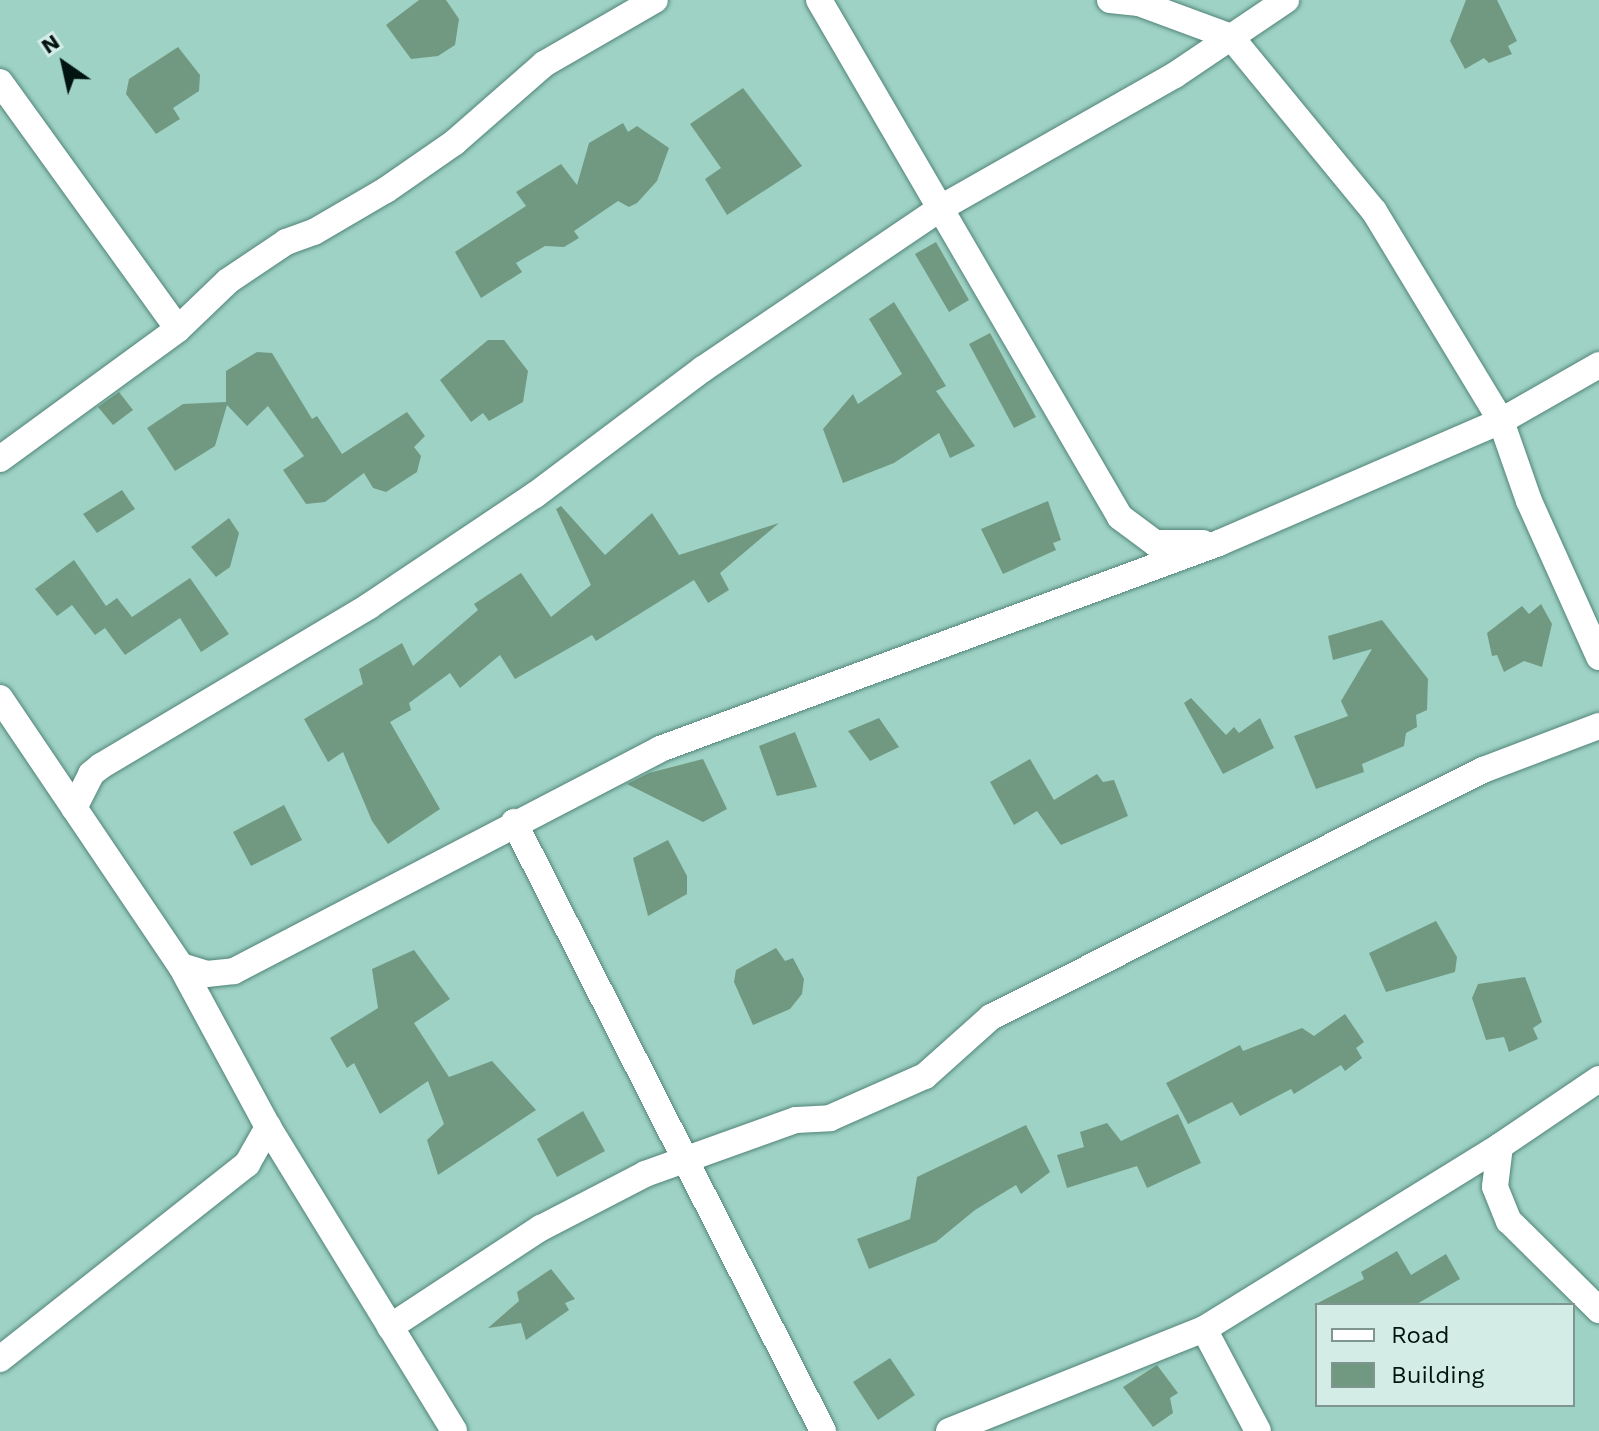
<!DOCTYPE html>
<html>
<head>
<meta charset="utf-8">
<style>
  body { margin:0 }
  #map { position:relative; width:1599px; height:1431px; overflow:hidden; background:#9ed2c5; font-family:"Work Sans",sans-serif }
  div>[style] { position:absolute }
  .building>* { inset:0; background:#719981 }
  .roads { filter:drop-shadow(0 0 2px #528478) drop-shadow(0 0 2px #528478) }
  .street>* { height:26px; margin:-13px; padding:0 13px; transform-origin:13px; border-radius:13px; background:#fff }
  span { translate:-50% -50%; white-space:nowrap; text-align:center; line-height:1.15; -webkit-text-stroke:6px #d3ece6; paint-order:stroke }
  .legend { position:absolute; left:1315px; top:1303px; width:260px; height:104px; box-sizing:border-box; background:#d3ece6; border:2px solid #7f9690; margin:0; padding:10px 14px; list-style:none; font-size:24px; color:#021410 }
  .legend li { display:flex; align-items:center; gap:16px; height:40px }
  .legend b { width:40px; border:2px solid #7f9690 }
  .north { position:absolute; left:24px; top:24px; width:80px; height:80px; -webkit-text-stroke:6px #d3ece6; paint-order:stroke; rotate:326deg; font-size:22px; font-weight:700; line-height:32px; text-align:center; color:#021410 }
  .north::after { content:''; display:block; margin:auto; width:28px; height:36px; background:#021410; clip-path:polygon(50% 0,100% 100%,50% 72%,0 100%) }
</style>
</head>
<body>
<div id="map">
  <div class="building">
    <div style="clip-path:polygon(419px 0,446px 0,459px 19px,455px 45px,438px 56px,411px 59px,386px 25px)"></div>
    <div style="clip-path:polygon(1466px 0,1497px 0,1517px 41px,1508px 46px,1512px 54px,1489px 63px,1484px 58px,1465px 69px,1450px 41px)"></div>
    <div style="clip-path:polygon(178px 47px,200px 75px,199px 91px,173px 108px,180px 119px,156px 134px,126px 94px,129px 79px)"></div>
    <div style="clip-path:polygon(743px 88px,802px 166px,727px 215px,705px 179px,721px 168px,690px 124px)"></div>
    <div style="clip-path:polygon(623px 123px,628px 132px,637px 126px,669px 148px,657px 181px,637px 203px,629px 207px,618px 201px,574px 231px,579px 238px,564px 247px,545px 246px,516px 263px,522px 272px,481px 298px,455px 252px,526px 206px,516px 192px,561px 164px,577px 185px,589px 143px)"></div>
    <div style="clip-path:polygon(936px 242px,969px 300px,949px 312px,915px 254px)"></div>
    <div style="clip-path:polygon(894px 302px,946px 386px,936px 391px,975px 446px,950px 458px,939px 433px,894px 463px,843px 483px,823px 429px,853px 394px,858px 404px,902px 374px,869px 319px)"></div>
    <div style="clip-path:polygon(990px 333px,1036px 417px,1014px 428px,969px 344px)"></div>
    <div style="clip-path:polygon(488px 340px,504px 340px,528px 371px,523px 402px,489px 421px,483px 413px,471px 422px,440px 380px)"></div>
    <div style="clip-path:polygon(257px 352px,272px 353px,312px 419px,317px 416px,342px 454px,407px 412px,425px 436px,414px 447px,421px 456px,417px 472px,386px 492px,373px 488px,364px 473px,325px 502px,306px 504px,283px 470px,304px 456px,268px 406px,247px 426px,227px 405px,215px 446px,175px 471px,147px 428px,183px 404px,226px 402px,226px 371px)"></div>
    <div style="clip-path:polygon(119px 392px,133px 410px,113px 425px,98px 407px)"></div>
    <div style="clip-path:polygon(122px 490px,135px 509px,97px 533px,83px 514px)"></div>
    <div style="clip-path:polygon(1048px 501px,1061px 540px,1053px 543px,1056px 550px,1003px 574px,981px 529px)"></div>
    <div style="clip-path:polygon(561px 506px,605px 555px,652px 513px,679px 555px,779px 523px,720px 573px,729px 590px,708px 603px,694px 580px,596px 641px,592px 635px,515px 679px,500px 655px,460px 688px,450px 673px,409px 703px,411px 710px,390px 722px,440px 809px,388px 844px,372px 821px,343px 752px,328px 762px,304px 719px,363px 684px,359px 669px,402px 643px,413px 666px,478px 610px,474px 604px,521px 573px,551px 617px,591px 585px,556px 509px)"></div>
    <div style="clip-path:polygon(229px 518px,239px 533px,230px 567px,216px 577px,191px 547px)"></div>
    <div style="clip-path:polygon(74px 560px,106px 606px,117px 598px,132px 617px,190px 578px,229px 634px,201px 652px,180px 618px,125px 655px,105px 628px,95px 635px,72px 605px,57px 616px,35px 589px)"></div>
    <div style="clip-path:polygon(1541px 604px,1552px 624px,1542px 667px,1524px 661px,1504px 672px,1497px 655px,1492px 656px,1487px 633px,1522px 606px,1529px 614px)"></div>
    <div style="clip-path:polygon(1382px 620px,1428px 679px,1427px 710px,1416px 715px,1417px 727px,1406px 733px,1404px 746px,1362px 764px,1364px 772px,1316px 789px,1294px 736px,1348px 716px,1341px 701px,1372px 649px,1333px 660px,1328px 636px)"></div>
    <div style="clip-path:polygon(1191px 698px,1226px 735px,1234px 727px,1239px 733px,1260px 718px,1274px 748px,1223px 774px,1184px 703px)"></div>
    <div style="clip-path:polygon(879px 718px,899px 747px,870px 761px,848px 731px)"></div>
    <div style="clip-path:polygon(795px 732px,817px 787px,777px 796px,759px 746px)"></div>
    <div style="clip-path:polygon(703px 759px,727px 809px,703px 822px,627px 784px,649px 773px)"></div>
    <div style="clip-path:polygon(1030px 759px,1054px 800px,1097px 774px,1103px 782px,1114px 780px,1128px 816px,1061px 845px,1037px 811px,1014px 825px,990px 782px)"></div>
    <div style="clip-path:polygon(284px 805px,302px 840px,251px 866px,233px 832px)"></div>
    <div style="clip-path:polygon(668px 840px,687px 876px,687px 894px,648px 916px,633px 858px)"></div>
    <div style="clip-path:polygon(1436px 921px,1457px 957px,1455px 972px,1386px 992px,1369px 953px)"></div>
    <div style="clip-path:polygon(776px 948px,785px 961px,793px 958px,804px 979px,802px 994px,790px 1009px,753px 1025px,734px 982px,736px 970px)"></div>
    <div style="clip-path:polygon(414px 950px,450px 999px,414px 1023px,449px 1077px,492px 1061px,536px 1110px,438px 1175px,427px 1140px,444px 1124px,428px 1081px,380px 1114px,354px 1063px,347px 1068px,330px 1038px,378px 1008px,372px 969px)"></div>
    <div style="clip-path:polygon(1525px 977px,1542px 1022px,1533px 1028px,1538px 1039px,1509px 1052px,1504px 1037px,1486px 1040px,1472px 998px,1478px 984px)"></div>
    <div style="clip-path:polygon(1345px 1014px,1364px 1042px,1356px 1048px,1362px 1058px,1345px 1071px,1341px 1065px,1294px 1094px,1291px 1089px,1240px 1116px,1232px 1102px,1188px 1124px,1166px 1083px,1240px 1045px,1243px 1051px,1302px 1028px,1314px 1036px)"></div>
    <div style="clip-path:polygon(583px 1111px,605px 1151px,557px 1177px,537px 1139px)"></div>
    <div style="clip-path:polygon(1178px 1114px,1201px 1163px,1147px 1188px,1137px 1166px,1067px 1188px,1057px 1155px,1084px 1147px,1080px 1132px,1107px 1123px,1121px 1141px)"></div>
    <div style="clip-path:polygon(1026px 1125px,1050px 1172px,1021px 1194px,1016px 1185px,975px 1210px,936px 1242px,869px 1269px,857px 1239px,910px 1219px,917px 1177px)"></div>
    <div style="clip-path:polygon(1397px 1251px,1411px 1275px,1446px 1254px,1460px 1279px,1415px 1305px,1314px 1305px,1364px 1279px,1361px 1272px)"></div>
    <div style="clip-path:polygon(551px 1269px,575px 1299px,565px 1303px,569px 1310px,526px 1340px,521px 1323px,488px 1328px,519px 1301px,517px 1292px)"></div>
    <div style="clip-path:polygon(890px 1358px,915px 1395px,878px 1420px,853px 1382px)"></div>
    <div style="clip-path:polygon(1157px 1365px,1178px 1393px,1170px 1398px,1173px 1413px,1153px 1427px,1123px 1387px)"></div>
  </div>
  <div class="roads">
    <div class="street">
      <div style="left:819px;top:0;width:598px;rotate:59.79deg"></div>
      <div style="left:1120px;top:517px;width:44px;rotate:36.6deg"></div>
      <div style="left:1155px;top:543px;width:48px"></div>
      <div style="left:1110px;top:0;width:29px;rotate:6deg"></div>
      <div style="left:1139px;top:3px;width:98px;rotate:20.3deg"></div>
      <div style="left:1231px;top:37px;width:225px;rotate:50.6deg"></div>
      <div style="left:1374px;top:211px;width:245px;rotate:58.8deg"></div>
      <div style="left:1501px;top:421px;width:85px;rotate:70.7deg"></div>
      <div style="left:1529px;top:501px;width:171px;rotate:65.8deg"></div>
      <div style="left:0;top:82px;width:304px;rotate:54.2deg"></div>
      <div style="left:0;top:459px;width:220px;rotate:-36.1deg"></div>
      <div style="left:178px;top:329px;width:69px;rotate:-43.8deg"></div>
      <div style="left:228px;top:281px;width:70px;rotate:-33.9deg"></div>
      <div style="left:286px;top:242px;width:30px;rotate:-20deg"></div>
      <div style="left:314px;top:232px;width:83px;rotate:-30.3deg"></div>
      <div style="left:386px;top:190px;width:84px;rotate:-34.8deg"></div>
      <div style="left:455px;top:142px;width:118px;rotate:-41.2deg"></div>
      <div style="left:544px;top:64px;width:128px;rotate:-30deg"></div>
      <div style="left:0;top:698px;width:323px;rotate:56deg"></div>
      <div style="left:181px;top:966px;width:183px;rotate:61.6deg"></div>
      <div style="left:268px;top:1127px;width:356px;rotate:58.5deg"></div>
      <div style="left:74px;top:808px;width:38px;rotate:-63deg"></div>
      <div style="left:91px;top:774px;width:13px;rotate:-39deg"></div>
      <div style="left:101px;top:766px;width:312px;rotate:-30.8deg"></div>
      <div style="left:369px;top:606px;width:200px;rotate:-33.8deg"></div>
      <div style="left:535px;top:495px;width:210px;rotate:-36.9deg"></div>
      <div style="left:703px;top:369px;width:285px;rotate:-34.1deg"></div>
      <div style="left:939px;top:209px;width:271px;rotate:-29.6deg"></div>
      <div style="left:1175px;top:75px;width:134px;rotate:-34deg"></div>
      <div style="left:514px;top:822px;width:683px;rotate:63.1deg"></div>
      <div style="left:181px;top:966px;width:27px;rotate:17deg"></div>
      <div style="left:207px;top:974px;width:27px;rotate:-6deg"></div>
      <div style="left:234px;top:971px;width:480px;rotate:-27.5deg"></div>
      <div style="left:660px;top:749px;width:596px;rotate:-20.23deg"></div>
      <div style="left:1219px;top:543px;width:307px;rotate:-23.4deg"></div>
      <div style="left:1501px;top:421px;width:113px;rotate:-29.7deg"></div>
      <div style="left:1599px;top:1079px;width:120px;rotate:145.9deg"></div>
      <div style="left:1500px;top:1146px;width:41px;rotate:97deg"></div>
      <div style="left:1495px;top:1187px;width:37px;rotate:68deg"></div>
      <div style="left:1509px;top:1221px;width:127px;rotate:44.7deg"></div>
      <div style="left:390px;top:1327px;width:181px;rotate:-33.3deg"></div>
      <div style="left:541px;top:1228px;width:117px;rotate:-27.4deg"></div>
      <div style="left:645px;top:1174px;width:160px;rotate:-19.7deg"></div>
      <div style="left:796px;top:1120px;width:34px;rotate:-3deg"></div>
      <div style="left:830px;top:1118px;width:104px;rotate:-23.9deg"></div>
      <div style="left:925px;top:1076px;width:89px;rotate:-41.8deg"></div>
      <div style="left:991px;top:1017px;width:551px;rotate:-26.66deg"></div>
      <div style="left:1483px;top:770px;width:124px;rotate:-20.8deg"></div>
      <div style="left:1204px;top:1329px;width:115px;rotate:62.1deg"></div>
      <div style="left:0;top:1359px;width:315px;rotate:-38.3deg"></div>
      <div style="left:247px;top:1164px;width:43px;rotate:-60.4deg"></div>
      <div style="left:949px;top:1431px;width:275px;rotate:-21.8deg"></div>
      <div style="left:1204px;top:1329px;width:348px;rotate:-31.7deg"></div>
    </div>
  </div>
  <ul class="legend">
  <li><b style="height:10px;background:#fff"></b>Road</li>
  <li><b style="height:22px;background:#719981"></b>Building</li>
  </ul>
  <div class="north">N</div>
</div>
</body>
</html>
